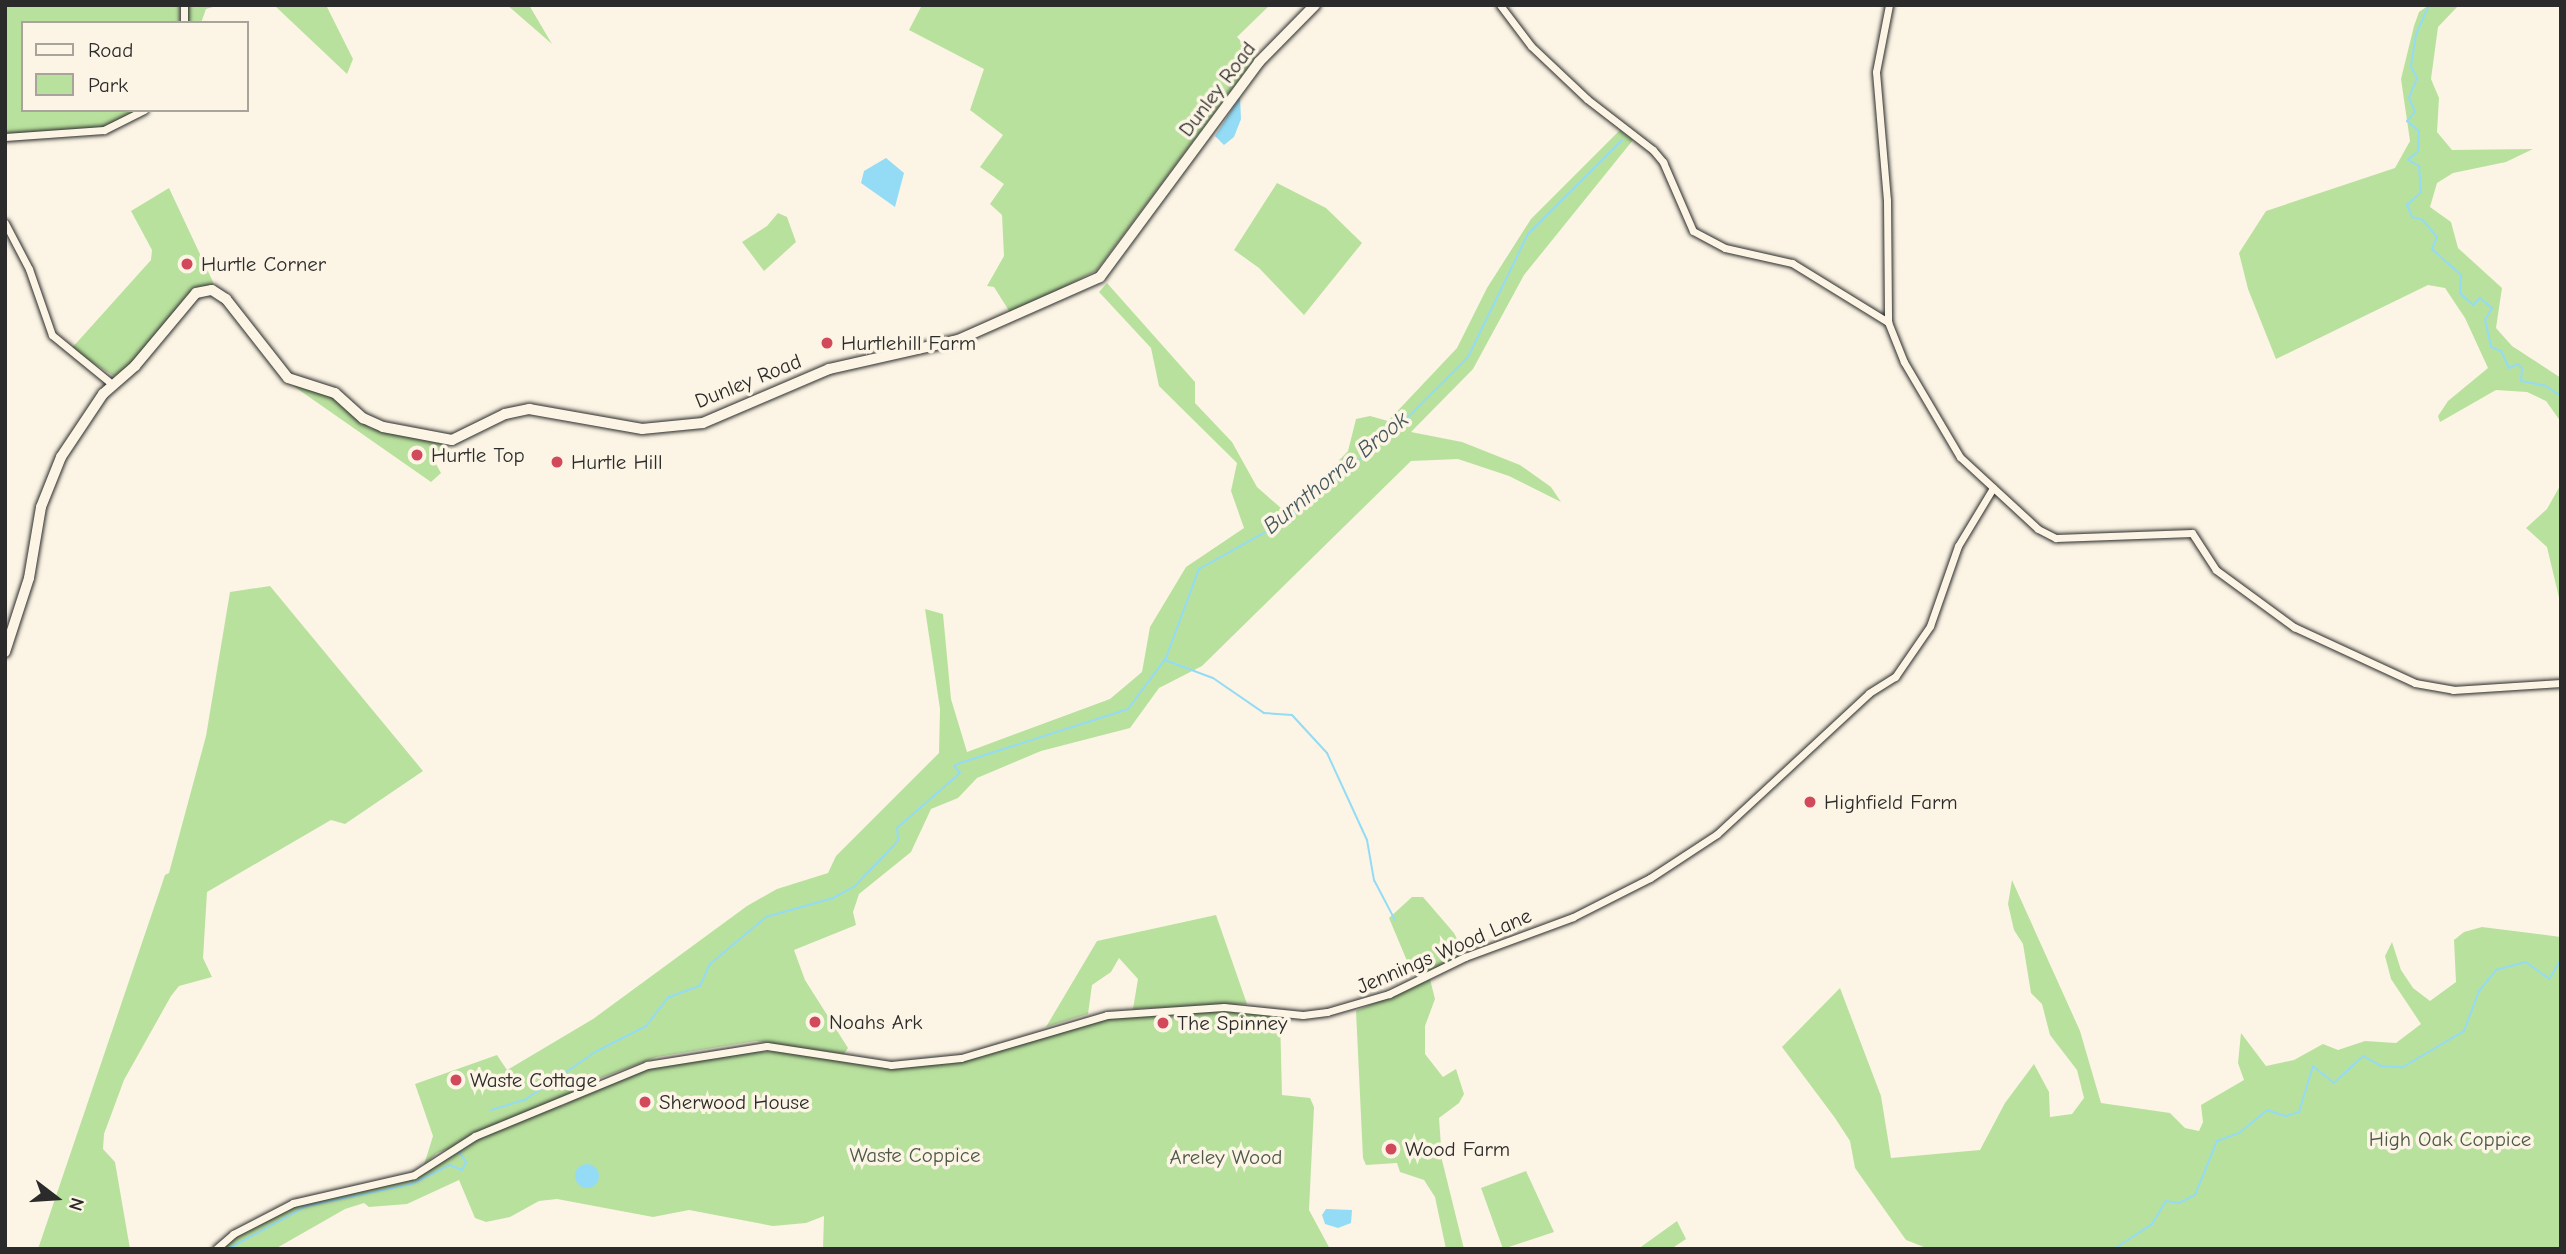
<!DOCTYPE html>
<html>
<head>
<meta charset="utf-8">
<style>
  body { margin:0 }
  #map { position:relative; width:2566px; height:1254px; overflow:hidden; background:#fcf5e5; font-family:"Comic Neue",sans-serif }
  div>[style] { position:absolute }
  .green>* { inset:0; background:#b9e19e }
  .water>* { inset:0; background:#94dbf5 }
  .round { border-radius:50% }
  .stream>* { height:2px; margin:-1px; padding:0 1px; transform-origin:1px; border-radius:1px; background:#94dbf5 }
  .roads { filter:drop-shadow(0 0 2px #2b2b2b) drop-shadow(0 0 2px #2b2b2b) }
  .street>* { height:7px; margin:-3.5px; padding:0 3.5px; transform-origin:3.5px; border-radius:3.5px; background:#fcf5e5 }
  .secondary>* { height:10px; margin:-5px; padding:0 5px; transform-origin:5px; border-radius:5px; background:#fcf5e5 }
  .dots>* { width:19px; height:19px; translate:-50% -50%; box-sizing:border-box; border:4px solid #fcf5e5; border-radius:50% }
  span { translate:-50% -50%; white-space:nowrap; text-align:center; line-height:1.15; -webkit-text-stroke:7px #fcf5e5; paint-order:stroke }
  .street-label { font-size:21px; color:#2b2b2b }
  .poi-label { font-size:21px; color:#2b2b2b }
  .left { translate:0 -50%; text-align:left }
  .park-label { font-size:21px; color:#4e5848 }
  .water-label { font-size:23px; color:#45575e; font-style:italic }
  .frame { position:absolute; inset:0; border:7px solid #2b2b2b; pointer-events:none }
  .legend { position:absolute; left:21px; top:21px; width:228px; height:91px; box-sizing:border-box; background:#fcf5e5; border:2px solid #a8a49b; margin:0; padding:9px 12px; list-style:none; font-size:21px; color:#2b2b2b }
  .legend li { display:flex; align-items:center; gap:14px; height:35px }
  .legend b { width:35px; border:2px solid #a8a49b }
  .north { position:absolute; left:21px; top:1163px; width:70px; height:70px; -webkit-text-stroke:5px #fcf5e5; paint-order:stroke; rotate:107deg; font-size:19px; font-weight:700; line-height:28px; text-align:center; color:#2b2b2b }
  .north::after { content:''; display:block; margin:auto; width:24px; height:32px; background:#2b2b2b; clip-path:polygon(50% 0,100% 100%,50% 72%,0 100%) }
</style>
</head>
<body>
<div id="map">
  <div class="green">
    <div style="clip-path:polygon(5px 5px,180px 5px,180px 23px,23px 23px,23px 110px,139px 110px,104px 127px,5px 134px)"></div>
    <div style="clip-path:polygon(187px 5px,220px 5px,206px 9px,201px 23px,188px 23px)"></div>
    <div style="clip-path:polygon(274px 5px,326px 5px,353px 59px,347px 74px)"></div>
    <div style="clip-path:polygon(507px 5px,529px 5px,552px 44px)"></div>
    <div style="clip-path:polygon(922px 5px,1270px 5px,1237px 37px,1256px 57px,1097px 270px,1011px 314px,994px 287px,987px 286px,1004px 256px,1002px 215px,990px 204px,1004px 184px,980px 167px,1003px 135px,970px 110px,984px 69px,909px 30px)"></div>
    <div style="clip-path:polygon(2429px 5px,2459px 5px,2438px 27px,2431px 79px,2439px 98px,2437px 132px,2452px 150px,2533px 149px,2506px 162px,2453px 173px,2437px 183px,2430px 207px,2451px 222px,2458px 248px,2502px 288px,2496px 328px,2512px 346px,2561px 378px,2561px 422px,2546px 401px,2527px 392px,2496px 390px,2440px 422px,2438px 416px,2448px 401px,2488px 368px,2465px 318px,2445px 288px,2428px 285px,2276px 359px,2248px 289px,2239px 253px,2266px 211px,2395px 168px,2410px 141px,2401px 79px,2414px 26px,2419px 12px)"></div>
    <div style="clip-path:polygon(1620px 130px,1633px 140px,1524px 275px,1473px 369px,1411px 432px,1462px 442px,1520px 465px,1551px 487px,1561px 502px,1509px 476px,1458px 459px,1411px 461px,1202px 666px,1159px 688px,1130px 728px,1041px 751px,977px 778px,958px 798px,931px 809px,911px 852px,859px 894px,853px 912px,856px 925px,794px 950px,805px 980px,848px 1048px,844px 1054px,756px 1041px,657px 1057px,595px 1080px,558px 1101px,562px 1106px,605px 1082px,657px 1067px,751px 1052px,784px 1051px,873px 1067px,950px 1064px,1106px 1018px,1222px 1009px,1280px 1015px,1282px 1095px,1310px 1098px,1314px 1107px,1309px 1210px,1330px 1249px,823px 1249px,824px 1216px,806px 1223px,773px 1226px,689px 1210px,653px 1217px,557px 1199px,539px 1201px,510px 1217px,486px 1222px,475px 1218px,459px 1180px,407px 1204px,369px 1207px,364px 1203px,345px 1209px,275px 1249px,219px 1249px,236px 1235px,294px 1205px,409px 1181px,423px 1173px,454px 1147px,437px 1153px,424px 1165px,433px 1136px,415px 1084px,497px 1055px,507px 1070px,593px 1019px,747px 906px,777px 889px,828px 873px,836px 856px,939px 753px,940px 709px,925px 609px,943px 614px,951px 699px,967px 752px,1110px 699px,1142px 672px,1150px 627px,1186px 567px,1244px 528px,1231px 491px,1237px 463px,1159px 386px,1151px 348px,1099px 292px,1107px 283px,1195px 382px,1195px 403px,1232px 442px,1257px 487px,1281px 508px,1302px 499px,1348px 451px,1356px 419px,1370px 416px,1388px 421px,1457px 348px,1487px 288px,1531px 219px)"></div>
    <div style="clip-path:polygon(1277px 183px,1326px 208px,1362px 243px,1304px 315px,1259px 268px,1234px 250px)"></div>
    <div style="clip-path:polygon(169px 188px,214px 284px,186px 296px,138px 359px,114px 376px,71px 349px,151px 260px,152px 250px,131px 211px)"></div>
    <div style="clip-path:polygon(778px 213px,787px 217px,796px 242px,764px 271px,742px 242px,767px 226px)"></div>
    <div style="clip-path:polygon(292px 385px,334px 397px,370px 428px,442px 444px,436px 464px,441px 473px,431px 482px)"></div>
    <div style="clip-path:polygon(2561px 484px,2561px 606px,2547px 547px,2526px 528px,2547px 509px)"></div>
    <div style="clip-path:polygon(270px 586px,423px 771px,345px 824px,331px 820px,207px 892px,203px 958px,212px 977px,179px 986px,171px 996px,124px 1080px,104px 1134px,103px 1149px,115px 1162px,130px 1249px,38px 1249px,165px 875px,169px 873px,206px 736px,230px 592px)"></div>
    <div style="clip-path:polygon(2012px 880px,2080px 1031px,2101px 1103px,2170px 1113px,2185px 1128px,2199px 1131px,2203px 1122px,2201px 1105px,2244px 1080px,2238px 1063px,2241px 1033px,2266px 1066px,2294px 1060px,2323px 1044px,2338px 1050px,2365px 1041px,2396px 1043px,2421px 1024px,2391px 979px,2385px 956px,2392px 942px,2401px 970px,2413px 988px,2430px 1001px,2456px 982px,2454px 940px,2464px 932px,2482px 927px,2561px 937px,2561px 1249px,1929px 1249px,1906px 1240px,1855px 1168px,1850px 1141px,1835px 1118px,1782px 1047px,1840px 988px,1881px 1096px,1891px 1158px,1980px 1150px,2005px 1103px,2034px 1064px,2049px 1092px,2050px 1117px,2072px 1114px,2084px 1098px,2077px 1070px,2050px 1035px,2042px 1004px,2031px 993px,2023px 944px,2014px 930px,2008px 904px)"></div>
    <div style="clip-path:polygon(1412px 897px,1423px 897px,1454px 933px,1465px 954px,1418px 976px,1410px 968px,1389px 918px)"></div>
    <div style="clip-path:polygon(1216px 915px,1247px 1004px,1133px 1009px,1138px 979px,1119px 958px,1111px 972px,1092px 985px,1088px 1014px,1046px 1027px,1097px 941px)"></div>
    <div style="clip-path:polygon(1430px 979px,1435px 999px,1425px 1026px,1425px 1054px,1443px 1077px,1456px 1069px,1464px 1094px,1459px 1103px,1439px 1118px,1442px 1160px,1464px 1249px,1446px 1249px,1435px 1197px,1424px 1180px,1400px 1172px,1397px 1163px,1366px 1165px,1363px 1158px,1356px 1011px)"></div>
    <div style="clip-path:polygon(1526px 1171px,1554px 1232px,1503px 1249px,1481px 1188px)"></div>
    <div style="clip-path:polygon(1677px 1221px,1686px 1239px,1671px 1249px,1638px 1249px)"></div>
  </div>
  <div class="water">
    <div style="clip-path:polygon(1240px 97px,1241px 119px,1234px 137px,1224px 145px,1215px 136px)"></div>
    <div style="clip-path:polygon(886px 158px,904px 173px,895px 207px,861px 183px,864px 171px)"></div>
    <div class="round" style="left:575px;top:1164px;width:24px;height:24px"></div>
    <div style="clip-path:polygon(1326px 1209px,1352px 1210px,1351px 1223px,1338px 1228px,1325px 1224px,1322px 1215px)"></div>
  </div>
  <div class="stream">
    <div style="left:2429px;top:5px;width:32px;rotate:114deg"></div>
    <div style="left:2416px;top:34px;width:33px;rotate:99deg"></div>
    <div style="left:2411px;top:67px;width:13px;rotate:61deg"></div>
    <div style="left:2417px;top:78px;width:22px;rotate:112deg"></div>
    <div style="left:2409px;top:98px;width:15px;rotate:67deg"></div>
    <div style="left:2415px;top:112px;width:12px;rotate:132deg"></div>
    <div style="left:2407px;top:121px;width:16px;rotate:40deg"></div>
    <div style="left:2419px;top:131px;width:20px;rotate:93deg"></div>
    <div style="left:2418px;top:151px;width:13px;rotate:138deg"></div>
    <div style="left:2408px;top:160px;width:13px;rotate:29deg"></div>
    <div style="left:2419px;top:166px;width:26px;rotate:86deg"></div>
    <div style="left:2421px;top:192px;width:19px;rotate:137deg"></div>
    <div style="left:2407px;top:205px;width:13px;rotate:67deg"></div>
    <div style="left:2412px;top:217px;width:11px;rotate:15deg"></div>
    <div style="left:2423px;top:220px;width:22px;rotate:51deg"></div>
    <div style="left:2437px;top:237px;width:13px;rotate:113deg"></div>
    <div style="left:2432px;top:249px;width:39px;rotate:42deg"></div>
    <div style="left:2461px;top:275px;width:18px;rotate:93deg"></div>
    <div style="left:2460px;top:293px;width:18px;rotate:43deg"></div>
    <div style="left:2473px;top:305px;width:10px;rotate:-45deg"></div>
    <div style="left:2480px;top:298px;width:16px;rotate:40deg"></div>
    <div style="left:2492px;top:308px;width:14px;rotate:120deg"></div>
    <div style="left:2485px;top:320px;width:28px;rotate:77deg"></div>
    <div style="left:2491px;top:347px;width:11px;rotate:22deg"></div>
    <div style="left:2501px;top:351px;width:19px;rotate:65deg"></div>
    <div style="left:2509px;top:368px;width:10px;rotate:-24deg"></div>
    <div style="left:2518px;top:364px;width:6px;rotate:45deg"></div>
    <div style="left:2522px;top:368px;width:13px;rotate:94deg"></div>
    <div style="left:2521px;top:381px;width:25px;rotate:11deg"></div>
    <div style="left:2546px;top:386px;width:18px;rotate:34deg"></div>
    <div style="left:1165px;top:660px;width:51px;rotate:20.6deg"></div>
    <div style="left:1213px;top:678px;width:62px;rotate:34.5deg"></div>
    <div style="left:1264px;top:713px;width:28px;rotate:4deg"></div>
    <div style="left:1292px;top:715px;width:52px;rotate:47.4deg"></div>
    <div style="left:1327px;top:753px;width:96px;rotate:65.3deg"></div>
    <div style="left:1367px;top:840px;width:41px;rotate:80.1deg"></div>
    <div style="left:1374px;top:880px;width:45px;rotate:62.3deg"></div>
    <div style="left:491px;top:1110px;width:37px;rotate:-17deg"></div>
    <div style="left:526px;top:1099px;width:86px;rotate:-34.1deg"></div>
    <div style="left:597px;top:1051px;width:55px;rotate:-27deg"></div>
    <div style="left:646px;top:1026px;width:37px;rotate:-52deg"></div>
    <div style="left:669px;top:997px;width:33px;rotate:-20deg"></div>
    <div style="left:700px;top:986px;width:24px;rotate:-66deg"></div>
    <div style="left:710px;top:964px;width:73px;rotate:-40deg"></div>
    <div style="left:766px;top:917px;width:70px;rotate:-15.8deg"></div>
    <div style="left:833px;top:898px;width:24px;rotate:-28deg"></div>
    <div style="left:854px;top:887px;width:64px;rotate:-46.3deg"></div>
    <div style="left:898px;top:841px;width:13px;rotate:-94deg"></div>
    <div style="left:897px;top:828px;width:84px;rotate:-41.1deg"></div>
    <div style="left:960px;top:773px;width:9px;rotate:-131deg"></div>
    <div style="left:954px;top:766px;width:7px;rotate:-27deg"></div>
    <div style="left:960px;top:763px;width:176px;rotate:-17.8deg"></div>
    <div style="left:1128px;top:709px;width:64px;rotate:-53.3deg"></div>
    <div style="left:1166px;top:658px;width:95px;rotate:-69.7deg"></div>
    <div style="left:1199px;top:569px;width:93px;rotate:-29.1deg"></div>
    <div style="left:1280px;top:524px;width:143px;rotate:-39deg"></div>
    <div style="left:1391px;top:434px;width:109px;rotate:-45deg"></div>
    <div style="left:1468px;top:357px;width:137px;rotate:-64deg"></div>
    <div style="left:1528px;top:234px;width:133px;rotate:-45deg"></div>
    <div style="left:228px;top:1249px;width:90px;rotate:-28.6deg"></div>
    <div style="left:307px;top:1206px;width:107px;rotate:-11.8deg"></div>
    <div style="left:412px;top:1184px;width:42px;rotate:-26.6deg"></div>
    <div style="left:450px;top:1165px;width:13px;rotate:23deg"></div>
    <div style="left:462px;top:1170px;width:9px;rotate:-63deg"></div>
    <div style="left:466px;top:1162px;width:14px;rotate:-124deg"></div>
    <div style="left:2114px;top:1249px;width:45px;rotate:-33.3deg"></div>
    <div style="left:2152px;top:1224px;width:27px;rotate:-59deg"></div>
    <div style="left:2166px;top:1201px;width:13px;rotate:9deg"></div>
    <div style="left:2179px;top:1203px;width:18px;rotate:-27deg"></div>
    <div style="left:2195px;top:1195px;width:58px;rotate:-67.8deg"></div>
    <div style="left:2217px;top:1141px;width:23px;rotate:-20deg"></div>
    <div style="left:2239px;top:1133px;width:36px;rotate:-39deg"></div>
    <div style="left:2267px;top:1110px;width:20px;rotate:18deg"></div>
    <div style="left:2286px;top:1116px;width:14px;rotate:-17deg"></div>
    <div style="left:2299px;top:1112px;width:48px;rotate:-73.1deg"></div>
    <div style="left:2313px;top:1066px;width:27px;rotate:39deg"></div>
    <div style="left:2334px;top:1083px;width:40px;rotate:-43deg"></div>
    <div style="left:2363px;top:1056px;width:21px;rotate:29deg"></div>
    <div style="left:2381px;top:1066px;width:22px;rotate:3deg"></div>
    <div style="left:2403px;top:1067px;width:71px;rotate:-30.5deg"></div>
    <div style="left:2464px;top:1031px;width:43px;rotate:-69.4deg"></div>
    <div style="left:2479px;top:991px;width:27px;rotate:-51deg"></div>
    <div style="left:2496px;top:970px;width:31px;rotate:-15deg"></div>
    <div style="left:2526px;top:962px;width:29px;rotate:36deg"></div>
    <div style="left:2549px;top:979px;width:22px;rotate:-58deg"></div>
  </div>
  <div class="roads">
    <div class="street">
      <div style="left:184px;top:5px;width:18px;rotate:90deg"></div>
      <div style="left:1500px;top:5px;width:51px;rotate:52.9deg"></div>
      <div style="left:1531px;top:46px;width:77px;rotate:43.4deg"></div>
      <div style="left:1587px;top:99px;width:83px;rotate:37.7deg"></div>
      <div style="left:1653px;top:150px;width:16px;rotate:50deg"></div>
      <div style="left:1663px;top:162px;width:75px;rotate:66.5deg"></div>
      <div style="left:1693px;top:231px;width:36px;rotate:28deg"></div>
      <div style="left:1725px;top:248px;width:69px;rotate:12.6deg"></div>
      <div style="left:1792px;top:263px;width:113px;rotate:31.6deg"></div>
      <div style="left:1889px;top:5px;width:68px;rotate:101deg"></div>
      <div style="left:1876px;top:72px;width:128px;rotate:85.1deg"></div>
      <div style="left:1887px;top:200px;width:122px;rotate:89.5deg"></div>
      <div style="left:1888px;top:322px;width:43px;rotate:68.2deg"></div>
      <div style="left:1904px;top:362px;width:110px;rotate:59.5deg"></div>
      <div style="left:1960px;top:457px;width:106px;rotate:42.7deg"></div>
      <div style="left:2038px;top:529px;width:20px;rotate:27deg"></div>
      <div style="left:2056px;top:538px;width:136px;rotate:-2.1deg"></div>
      <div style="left:2192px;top:533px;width:44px;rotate:57deg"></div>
      <div style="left:2216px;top:570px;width:97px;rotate:36.2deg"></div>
      <div style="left:2294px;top:627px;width:133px;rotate:24.8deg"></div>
      <div style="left:2415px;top:683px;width:39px;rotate:10deg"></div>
      <div style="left:2453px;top:690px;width:108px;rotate:-3.7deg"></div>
      <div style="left:5px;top:137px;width:99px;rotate:-4deg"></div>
      <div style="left:104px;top:130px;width:45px;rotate:-26.6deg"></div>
      <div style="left:5px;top:223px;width:52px;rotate:62.4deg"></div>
      <div style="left:29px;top:269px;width:70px;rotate:70.8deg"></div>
      <div style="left:52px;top:335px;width:77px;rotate:39.2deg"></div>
      <div style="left:216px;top:1249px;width:23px;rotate:-41deg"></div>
      <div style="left:233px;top:1234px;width:68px;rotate:-27.3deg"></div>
      <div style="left:293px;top:1203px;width:124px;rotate:-13deg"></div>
      <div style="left:414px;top:1175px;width:72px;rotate:-32.6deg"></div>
      <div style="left:475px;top:1136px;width:186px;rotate:-22.4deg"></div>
      <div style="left:647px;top:1065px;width:121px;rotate:-9deg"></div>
      <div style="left:767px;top:1046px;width:125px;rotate:8.7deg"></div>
      <div style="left:891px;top:1065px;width:70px;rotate:-5.7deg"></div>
      <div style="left:961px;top:1058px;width:152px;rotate:-16.4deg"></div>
      <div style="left:1107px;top:1015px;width:117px;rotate:-3.9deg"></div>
      <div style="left:1224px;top:1007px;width:79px;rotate:5.8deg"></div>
      <div style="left:1303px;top:1015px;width:24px;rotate:-7deg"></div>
      <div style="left:1327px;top:1012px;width:65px;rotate:-16.2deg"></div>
      <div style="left:1389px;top:994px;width:85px;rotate:-26deg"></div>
      <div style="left:1465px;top:957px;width:115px;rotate:-20.3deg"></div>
      <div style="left:1573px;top:917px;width:86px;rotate:-26.9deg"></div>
      <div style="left:1650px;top:878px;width:80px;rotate:-33.3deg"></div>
      <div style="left:1717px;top:834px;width:207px;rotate:-42.8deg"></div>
      <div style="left:1869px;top:693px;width:31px;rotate:-32deg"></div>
      <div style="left:1895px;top:677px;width:62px;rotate:-55.5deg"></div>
      <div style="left:1930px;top:626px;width:85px;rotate:-70.7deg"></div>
      <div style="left:1958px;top:546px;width:68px;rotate:-58.9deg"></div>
    </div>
    <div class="secondary">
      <div style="left:5px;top:652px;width:78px;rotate:-72deg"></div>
      <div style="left:29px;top:578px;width:72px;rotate:-80.4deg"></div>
      <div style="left:41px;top:507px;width:54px;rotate:-68.2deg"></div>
      <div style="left:61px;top:457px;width:76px;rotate:-56.3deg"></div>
      <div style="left:103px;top:394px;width:43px;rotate:-41.2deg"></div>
      <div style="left:135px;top:366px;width:95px;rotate:-50.1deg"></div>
      <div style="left:196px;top:293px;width:16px;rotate:-11deg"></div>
      <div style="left:212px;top:290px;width:17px;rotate:33deg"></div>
      <div style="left:226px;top:299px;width:100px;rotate:51.9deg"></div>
      <div style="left:288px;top:378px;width:49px;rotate:17.7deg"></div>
      <div style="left:335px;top:393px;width:38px;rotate:42deg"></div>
      <div style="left:363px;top:418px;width:22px;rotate:24deg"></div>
      <div style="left:383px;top:427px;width:70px;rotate:10.7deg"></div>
      <div style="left:452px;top:440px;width:59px;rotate:-26.1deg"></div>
      <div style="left:505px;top:414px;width:25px;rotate:-12deg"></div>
      <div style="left:529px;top:409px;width:115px;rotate:10deg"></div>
      <div style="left:642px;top:429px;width:61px;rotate:-5.6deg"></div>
      <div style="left:703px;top:423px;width:137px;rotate:-23.2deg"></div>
      <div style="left:829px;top:369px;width:132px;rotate:-12.7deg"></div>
      <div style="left:958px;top:340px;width:155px;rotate:-23.9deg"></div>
      <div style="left:1100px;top:277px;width:267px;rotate:-53.5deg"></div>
      <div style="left:1259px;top:62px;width:80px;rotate:-45.5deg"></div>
    </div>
  </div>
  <div class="dots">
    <div style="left:187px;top:264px;background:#d1495b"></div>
    <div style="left:827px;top:343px;background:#d1495b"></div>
    <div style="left:417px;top:455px;background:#d1495b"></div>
    <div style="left:557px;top:462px;background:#d1495b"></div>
    <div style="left:1810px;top:802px;background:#d1495b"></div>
    <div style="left:815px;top:1022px;background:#d1495b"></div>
    <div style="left:1163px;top:1023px;background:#d1495b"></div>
    <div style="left:456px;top:1080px;background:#d1495b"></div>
    <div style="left:645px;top:1102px;background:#d1495b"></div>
    <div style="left:1391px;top:1149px;background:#d1495b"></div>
  </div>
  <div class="street-label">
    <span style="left:1217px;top:89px;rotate:-53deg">Dunley Road</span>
    <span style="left:748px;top:381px;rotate:-22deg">Dunley Road</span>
    <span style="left:1444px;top:951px;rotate:-23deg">Jennings Wood Lane</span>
  </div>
  <div class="poi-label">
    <span class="left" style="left:201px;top:264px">Hurtle Corner</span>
    <span class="left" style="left:841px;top:343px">Hurtlehill Farm</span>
    <span class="left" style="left:431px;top:455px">Hurtle Top</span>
    <span class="left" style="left:571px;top:462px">Hurtle Hill</span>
    <span class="left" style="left:1824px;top:802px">Highfield Farm</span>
    <span class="left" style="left:829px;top:1022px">Noahs Ark</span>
    <span class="left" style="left:1177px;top:1023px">The Spinney</span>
    <span class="left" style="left:470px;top:1080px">Waste Cottage</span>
    <span class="left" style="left:659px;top:1102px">Sherwood House</span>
    <span class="left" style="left:1405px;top:1149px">Wood Farm</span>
  </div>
  <div class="park-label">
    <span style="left:2450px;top:1139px">High Oak Coppice</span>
    <span style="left:915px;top:1155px">Waste Coppice</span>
    <span style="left:1226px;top:1157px">Areley Wood</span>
  </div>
  <div class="water-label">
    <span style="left:1336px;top:473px;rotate:-39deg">Burnthorne Brook</span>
  </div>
  <div class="frame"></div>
  <ul class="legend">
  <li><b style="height:9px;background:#fcf5e5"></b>Road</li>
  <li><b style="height:19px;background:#b9e19e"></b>Park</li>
  </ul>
  <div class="north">N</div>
</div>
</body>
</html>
